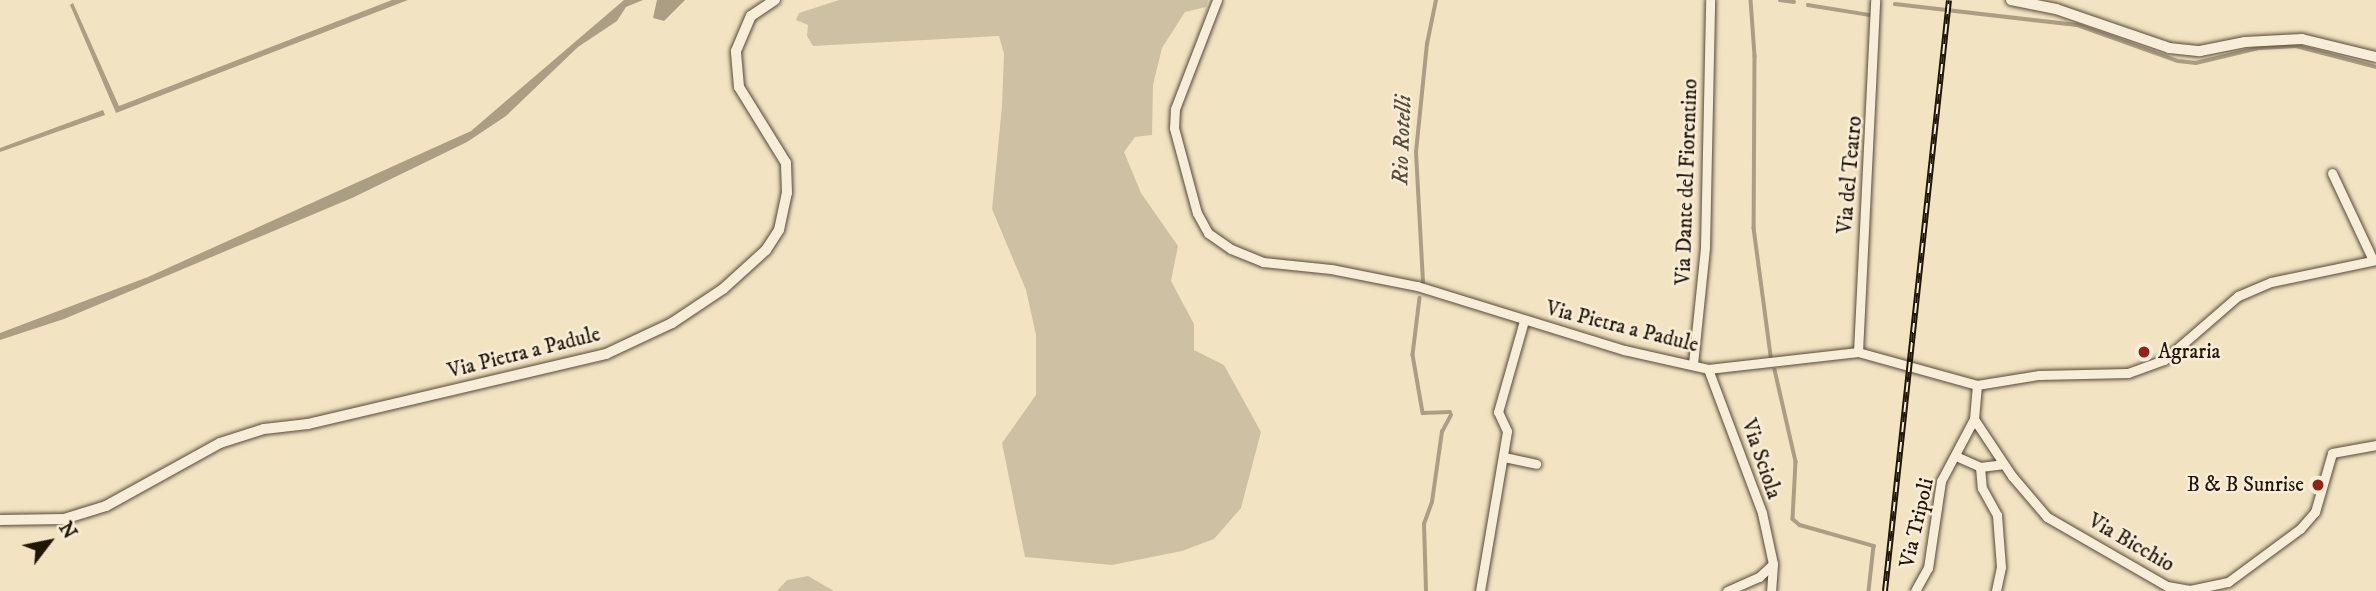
<!DOCTYPE html>
<html>
<head>
<meta charset="utf-8">
<style>
  body { margin:0 }
  #map { position:relative; width:2376px; height:591px; overflow:hidden; background:#f2e4c3; font-family:"IM FELL DW Pica",serif }
  div>[style] { position:absolute }
  .green>* { inset:0; background:#cec1a3 }
  .water>* { inset:0; background:#ab9e83 }
  .stream>* { height:3.5px; margin:-1.75px; padding:0 1.75px; transform-origin:1.75px; border-radius:1.75px; background:#ab9e83 }
  .roads { filter:drop-shadow(0 0 2px #554937) drop-shadow(0 0 2px #554937) }
  .minor>* { height:9px; margin:-4.5px; padding:0 4.5px; transform-origin:4.5px; border-radius:4.5px; background:#f7edd8 }
  .tertiary>* { height:10px; margin:-5px; padding:0 5px; transform-origin:5px; border-radius:5px; background:#f7edd8 }
  .rail>* { height:6px; margin-top:-3px; transform-origin:0; background:repeating-linear-gradient(90deg,#f7edd8 0 10px,#211508 0 20px); box-sizing:border-box; border-block:2px solid #211508 }
  .dots>* { width:19px; height:19px; translate:-50% -50%; box-sizing:border-box; border:4px solid #f7edd8; border-radius:50% }
  span { translate:-50% -50%; white-space:nowrap; text-align:center; line-height:1.15; -webkit-text-stroke:5px #f7edd8; paint-order:stroke }
  .street-label { font-size:21px; color:#211508 }
  .poi-label { font-size:21px; color:#211508 }
  .left { translate:0 -50%; text-align:left }
  .right { translate:-100% -50%; text-align:right }
  .water-label { font-size:23px; color:#584c39; font-style:italic }
  .north { position:absolute; left:14px; top:507px; width:70px; height:70px; -webkit-text-stroke:5px #f7edd8; paint-order:stroke; rotate:58deg; font-size:19px; font-weight:700; line-height:28px; text-align:center; color:#211508 }
  .north::after { content:''; display:block; margin:auto; width:24px; height:32px; background:#211508; clip-path:polygon(50% 0,100% 100%,50% 72%,0 100%) }
</style>
</head>
<body>
<div id="map">
  <div class="green">
    <div style="clip-path:polygon(839px 0,1208px 0,1206px 7px,1185px 12px,1162px 48px,1153px 85px,1152px 135px,1135px 137px,1124px 152px,1141px 193px,1178px 246px,1171px 281px,1194px 324px,1194px 350px,1224px 365px,1261px 432px,1241px 508px,1214px 539px,1182px 551px,1112px 565px,1025px 557px,1002px 443px,1036px 395px,1036px 335px,1026px 290px,992px 209px,1002px 106px,1004px 54px,999px 36px,813px 46px,807px 36px,808px 25px,796px 20px,799px 13px)"></div>
    <div style="clip-path:polygon(808px 576px,834px 591px,777px 591px,787px 580px)"></div>
  </div>
  <div class="water">
    <div style="clip-path:polygon(392px 0,408px 0,116px 113px,70px 5px,73px 3px,119px 106px)"></div>
    <div style="clip-path:polygon(624px 0,643px 0,626px 7px,617px 21px,578px 47px,506px 116px,467px 142px,352px 198px,64px 319px,0 340px,0 333px,148px 277px,471px 131px)"></div>
    <div style="clip-path:polygon(657px 0,685px 0,664px 21px,653px 18px)"></div>
    <div style="clip-path:polygon(103px 110px,105px 115px,0 152px,0 148px)"></div>
  </div>
  <div class="stream">
    <div style="left:1751px;top:0;width:56px;rotate:85.9deg"></div>
    <div style="left:1755px;top:56px;width:172px;rotate:90.3deg"></div>
    <div style="left:1754px;top:228px;width:129px;rotate:82.4deg"></div>
    <div style="left:1780px;top:0;width:14px;rotate:8deg"></div>
    <div style="left:1895px;top:4px;width:183px;rotate:6.6deg"></div>
    <div style="left:2077px;top:25px;width:107px;rotate:19.6deg"></div>
    <div style="left:2178px;top:61px;width:18px;rotate:6deg"></div>
    <div style="left:2196px;top:63px;width:65px;rotate:-13.4deg"></div>
    <div style="left:2259px;top:48px;width:37px;rotate:-3deg"></div>
    <div style="left:2296px;top:46px;width:83px;rotate:14.7deg"></div>
    <div style="left:1808px;top:5px;width:63px;rotate:9.2deg"></div>
    <div style="left:1423px;top:282px;width:130px;rotate:-93.1deg"></div>
    <div style="left:1416px;top:152px;width:109px;rotate:-84.2deg"></div>
    <div style="left:1427px;top:44px;width:45px;rotate:-78.4deg"></div>
    <div style="left:1420px;top:298px;width:57px;rotate:97deg"></div>
    <div style="left:1413px;top:355px;width:59px;rotate:80.2deg"></div>
    <div style="left:1423px;top:413px;width:27px;rotate:-2deg"></div>
    <div style="left:1775px;top:370px;width:94px;rotate:77.1deg"></div>
    <div style="left:1796px;top:462px;width:57px;rotate:93deg"></div>
    <div style="left:1793px;top:519px;width:9px;rotate:41deg"></div>
    <div style="left:1800px;top:525px;width:77px;rotate:15.8deg"></div>
    <div style="left:1874px;top:546px;width:45px;rotate:96.3deg"></div>
    <div style="left:1426px;top:591px;width:67px;rotate:-91.7deg"></div>
    <div style="left:1424px;top:524px;width:23px;rotate:-70deg"></div>
    <div style="left:1432px;top:502px;width:71px;rotate:-81.9deg"></div>
    <div style="left:1442px;top:432px;width:19px;rotate:-62deg"></div>
  </div>
  <div class="roads">
    <div class="minor">
      <div style="left:1217px;top:0;width:117px;rotate:111.1deg"></div>
      <div style="left:1175px;top:109px;width:19px;rotate:93deg"></div>
      <div style="left:1174px;top:128px;width:88px;rotate:74.9deg"></div>
      <div style="left:1197px;top:213px;width:23px;rotate:61deg"></div>
      <div style="left:1208px;top:233px;width:28px;rotate:35deg"></div>
      <div style="left:1231px;top:249px;width:35px;rotate:22deg"></div>
      <div style="left:1263px;top:262px;width:68px;rotate:5.9deg"></div>
      <div style="left:1331px;top:269px;width:88px;rotate:11.2deg"></div>
      <div style="left:1417px;top:286px;width:217px;rotate:17.2deg"></div>
      <div style="left:1624px;top:350px;width:86px;rotate:12.7deg"></div>
      <div style="left:1708px;top:369px;width:151px;rotate:-6.5deg"></div>
      <div style="left:1858px;top:352px;width:123px;rotate:15.5deg"></div>
      <div style="left:1977px;top:385px;width:63px;rotate:-9.2deg"></div>
      <div style="left:2039px;top:375px;width:89px;rotate:-1.3deg"></div>
      <div style="left:2128px;top:373px;width:38px;rotate:-20deg"></div>
      <div style="left:2164px;top:360px;width:98px;rotate:-40.9deg"></div>
      <div style="left:2238px;top:296px;width:36px;rotate:-23deg"></div>
      <div style="left:2271px;top:282px;width:107px;rotate:-11.8deg"></div>
      <div style="left:2332px;top:173px;width:96px;rotate:64.8deg"></div>
      <div style="left:1858px;top:352px;width:352px;rotate:-87.2deg"></div>
      <div style="left:1693px;top:364px;width:118px;rotate:-84.1deg"></div>
      <div style="left:1705px;top:247px;width:247px;rotate:-88.8deg"></div>
      <div style="left:1708px;top:369px;width:154px;rotate:69.4deg"></div>
      <div style="left:1762px;top:513px;width:52px;rotate:77.8deg"></div>
      <div style="left:1773px;top:564px;width:27px;rotate:94deg"></div>
      <div style="left:1974px;top:419px;width:69px;rotate:56.3deg"></div>
      <div style="left:2012px;top:476px;width:54px;rotate:49.5deg"></div>
      <div style="left:2047px;top:517px;width:138px;rotate:29.9deg"></div>
      <div style="left:2167px;top:586px;width:23px;rotate:10deg"></div>
      <div style="left:2190px;top:590px;width:39px;rotate:-12deg"></div>
      <div style="left:2228px;top:582px;width:89px;rotate:-36.4deg"></div>
      <div style="left:2300px;top:529px;width:23px;rotate:-49deg"></div>
      <div style="left:2315px;top:512px;width:61px;rotate:-73.9deg"></div>
      <div style="left:2332px;top:453px;width:45px;rotate:-10.3deg"></div>
      <div style="left:1504px;top:457px;width:33px;rotate:12deg"></div>
      <div style="left:1958px;top:457px;width:24px;rotate:24deg"></div>
      <div style="left:1980px;top:467px;width:21px;rotate:85deg"></div>
      <div style="left:1982px;top:488px;width:31px;rotate:61deg"></div>
      <div style="left:1997px;top:515px;width:52px;rotate:85.6deg"></div>
      <div style="left:2001px;top:567px;width:25px;rotate:102deg"></div>
      <div style="left:1980px;top:467px;width:23px;rotate:-7deg"></div>
      <div style="left:1480px;top:591px;width:162px;rotate:-80.4deg"></div>
      <div style="left:1507px;top:431px;width:21px;rotate:-115deg"></div>
      <div style="left:1498px;top:412px;width:95px;rotate:-74.1deg"></div>
      <div style="left:1727px;top:591px;width:35px;rotate:-24deg"></div>
      <div style="left:1759px;top:577px;width:19px;rotate:-43deg"></div>
      <div style="left:1915px;top:591px;width:26px;rotate:-61deg"></div>
      <div style="left:1928px;top:568px;width:88px;rotate:-81.5deg"></div>
      <div style="left:1941px;top:481px;width:70px;rotate:-62deg"></div>
      <div style="left:1974px;top:419px;width:34px;rotate:-85deg"></div>
    </div>
    <div class="tertiary">
      <div style="left:2011px;top:0;width:46px;rotate:11.3deg"></div>
      <div style="left:2056px;top:9px;width:120px;rotate:19deg"></div>
      <div style="left:2169px;top:48px;width:31px;rotate:6deg"></div>
      <div style="left:2200px;top:51px;width:46px;rotate:-11.3deg"></div>
      <div style="left:2245px;top:42px;width:57px;rotate:-3deg"></div>
      <div style="left:2302px;top:39px;width:76px;rotate:13.7deg"></div>
      <div style="left:0;top:520px;width:64px;rotate:-0.9deg"></div>
      <div style="left:64px;top:519px;width:44px;rotate:-17.2deg"></div>
      <div style="left:106px;top:506px;width:130px;rotate:-28.9deg"></div>
      <div style="left:220px;top:443px;width:46px;rotate:-17.7deg"></div>
      <div style="left:264px;top:429px;width:44px;rotate:-6.5deg"></div>
      <div style="left:308px;top:424px;width:306px;rotate:-13.2deg"></div>
      <div style="left:606px;top:354px;width:73px;rotate:-25.2deg"></div>
      <div style="left:672px;top:323px;width:61px;rotate:-33.7deg"></div>
      <div style="left:723px;top:289px;width:58px;rotate:-42.2deg"></div>
      <div style="left:766px;top:250px;width:24px;rotate:-57deg"></div>
      <div style="left:779px;top:230px;width:38px;rotate:-78deg"></div>
      <div style="left:787px;top:193px;width:30px;rotate:-92deg"></div>
      <div style="left:786px;top:163px;width:89px;rotate:-121.7deg"></div>
      <div style="left:739px;top:87px;width:36px;rotate:-95deg"></div>
      <div style="left:736px;top:51px;width:38px;rotate:-67deg"></div>
      <div style="left:751px;top:16px;width:29px;rotate:-34deg"></div>
    </div>
  </div>
  <div class="rail">
    <div style="left:1885px;top:591px;width:594px;rotate:-83.82deg"></div>
  </div>
  <div class="dots">
    <div style="left:2144px;top:352px;background:#8f2418"></div>
    <div style="left:2318px;top:485px;background:#8f2418"></div>
  </div>
  <div class="street-label">
    <span style="left:1850px;top:175px;rotate:-85deg">Via del Teatro</span>
    <span style="left:1687px;top:182px;rotate:-88deg">Via Dante del Fiorentino</span>
    <span style="left:1622px;top:327px;rotate:14deg">Via Pietra a Padule</span>
    <span style="left:524px;top:353px;rotate:-14deg">Via Pietra a Padule</span>
    <span style="left:1761px;top:459px;rotate:71deg">Via Sciola</span>
    <span style="left:1917px;top:523px;rotate:-77deg">Via Tripoli</span>
    <span style="left:2131px;top:543px;rotate:30deg">Via Bicchio</span>
  </div>
  <div class="poi-label">
    <span class="left" style="left:2158px;top:352px">Agraria</span>
    <span class="right" style="left:2304px;top:485px">B &amp; B Sunrise</span>
  </div>
  <div class="water-label">
    <span style="left:1403px;top:140px;rotate:-88deg">Rio Rotelli</span>
  </div>
  <div class="north">N</div>
</div>
</body>
</html>
